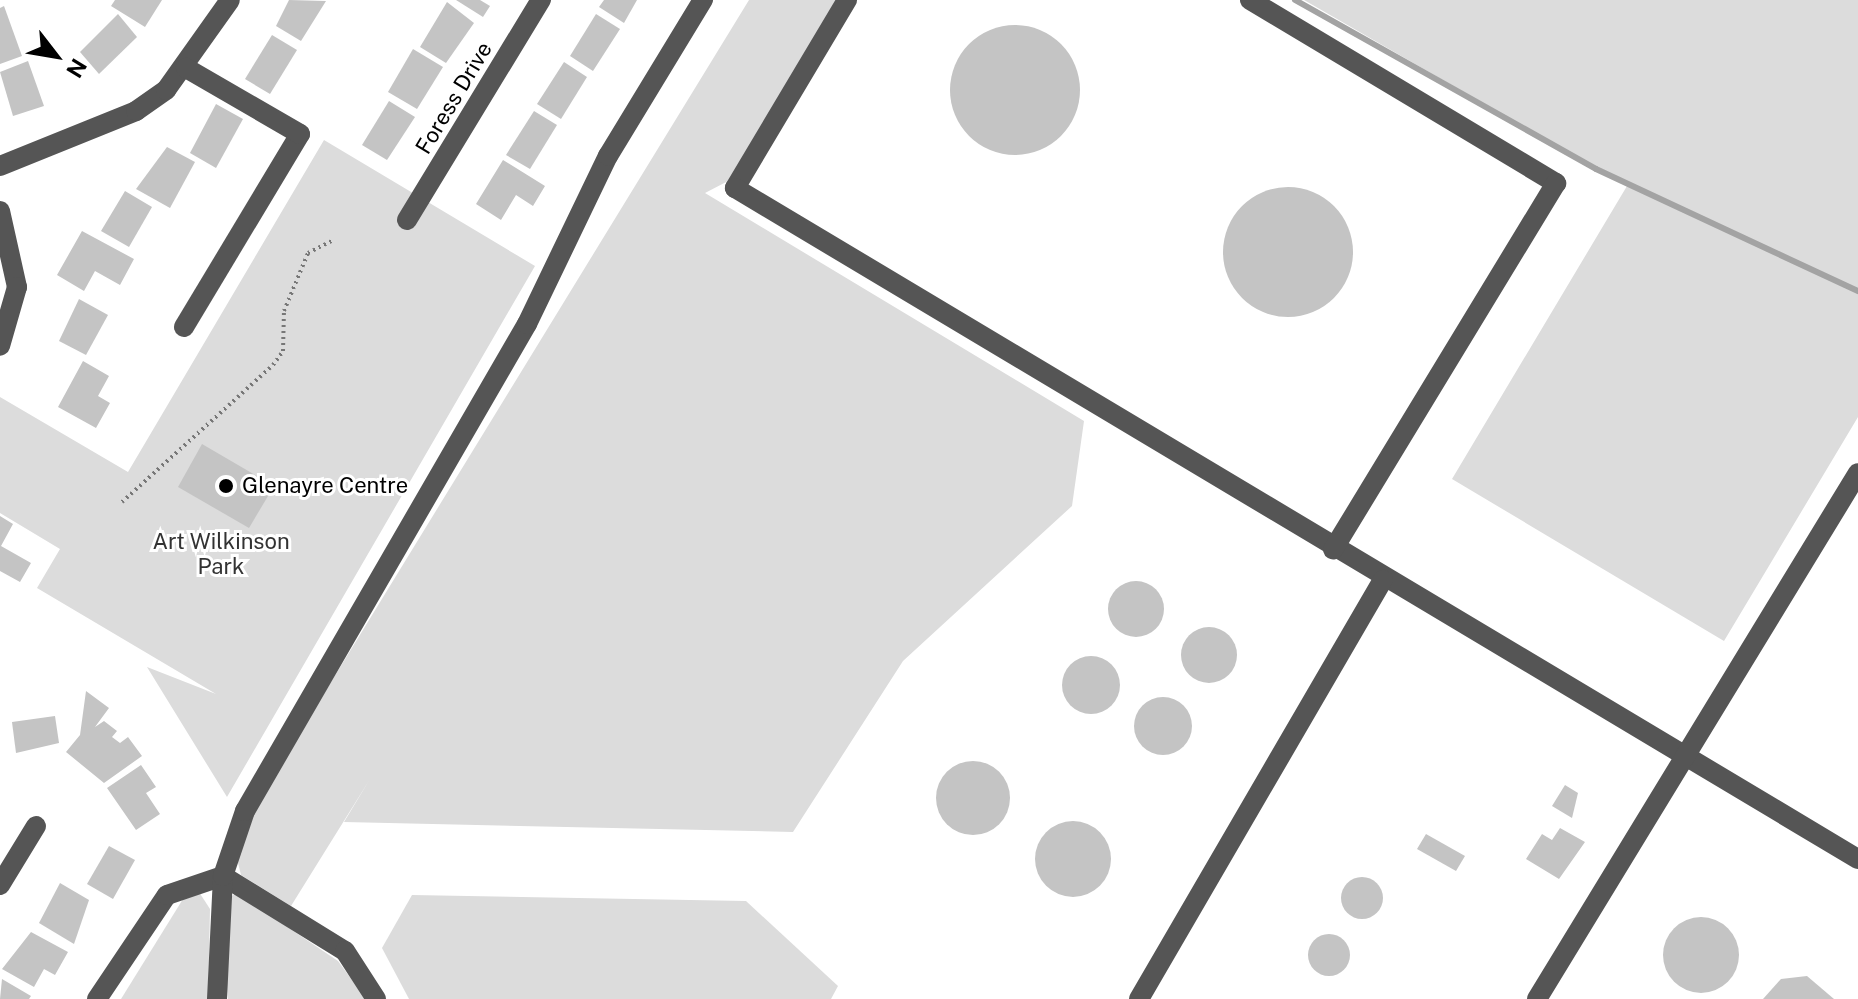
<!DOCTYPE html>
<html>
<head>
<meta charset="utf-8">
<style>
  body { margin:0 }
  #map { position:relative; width:1858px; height:999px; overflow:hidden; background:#fff; font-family:"Public Sans",sans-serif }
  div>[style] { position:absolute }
  .green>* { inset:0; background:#dcdcdc }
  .stream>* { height:6px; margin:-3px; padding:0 3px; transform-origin:3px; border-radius:3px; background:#a3a3a3 }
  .building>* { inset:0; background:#c4c4c4 }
  .round { border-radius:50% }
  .path>* { height:4px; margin-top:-2px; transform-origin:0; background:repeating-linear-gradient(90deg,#777 0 2px,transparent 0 6px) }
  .minor>* { height:20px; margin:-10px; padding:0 10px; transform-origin:10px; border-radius:10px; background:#555 }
  .dots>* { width:22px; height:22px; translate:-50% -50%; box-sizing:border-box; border:4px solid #fff; border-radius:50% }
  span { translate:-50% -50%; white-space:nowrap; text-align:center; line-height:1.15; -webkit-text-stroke:6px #fff; paint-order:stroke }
  .street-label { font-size:22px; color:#000 }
  .poi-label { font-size:22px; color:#000 }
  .left { translate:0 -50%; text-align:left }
  .park-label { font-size:22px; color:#333 }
  .north { position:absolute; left:16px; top:16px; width:80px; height:80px; -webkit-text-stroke:6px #fff; paint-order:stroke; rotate:121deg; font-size:22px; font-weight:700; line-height:32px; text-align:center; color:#000 }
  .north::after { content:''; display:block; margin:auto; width:28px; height:36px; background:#000; clip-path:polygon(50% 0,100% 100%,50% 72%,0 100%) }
</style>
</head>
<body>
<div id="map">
  <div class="green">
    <div style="clip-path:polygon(749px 0,838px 0,730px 180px,705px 193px,1084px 421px,1072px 506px,903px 661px,793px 832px,344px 822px,370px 779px,291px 906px,241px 875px,236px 855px,252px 811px)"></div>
    <div style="clip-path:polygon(1304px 0,1858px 0,1858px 417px,1724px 641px,1452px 479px,1627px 186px)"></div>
    <div style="clip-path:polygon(324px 140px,535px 266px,227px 797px,147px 667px,216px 694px,37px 588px,60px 549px,0 513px,0 397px,128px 472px)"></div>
    <div style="clip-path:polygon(199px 892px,210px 909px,208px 999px,121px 999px,183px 899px)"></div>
    <div style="clip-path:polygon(237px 893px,338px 961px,366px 999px,228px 999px,225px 959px,230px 897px)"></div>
    <div style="clip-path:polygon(412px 895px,746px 901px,838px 986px,831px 999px,409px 999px,382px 948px)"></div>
  </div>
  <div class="stream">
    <div style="left:1295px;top:0;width:345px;rotate:29.3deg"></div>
    <div style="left:1596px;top:169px;width:289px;rotate:25deg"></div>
  </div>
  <div class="building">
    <div style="clip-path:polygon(115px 0,162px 0,145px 27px,111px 6px)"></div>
    <div style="clip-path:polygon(289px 0,326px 1px,301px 41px,276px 26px)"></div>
    <div style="clip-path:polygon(456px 0,480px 0,490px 6px,483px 17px)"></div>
    <div style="clip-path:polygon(604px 0,637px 0,624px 23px,599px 7px)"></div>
    <div style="clip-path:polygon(447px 2px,474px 23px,446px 63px,420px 47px)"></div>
    <div style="clip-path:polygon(4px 6px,22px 56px,0 64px,0 8px)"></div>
    <div style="clip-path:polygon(118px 14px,137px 37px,99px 74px,80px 52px)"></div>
    <div style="clip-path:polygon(596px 14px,620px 29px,593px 71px,570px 56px)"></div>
    <div class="round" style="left:950px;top:25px;width:130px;height:130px"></div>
    <div style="clip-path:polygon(272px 35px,297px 50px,270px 94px,245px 79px)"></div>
    <div style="clip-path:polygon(413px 49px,443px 67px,417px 109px,388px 92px)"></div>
    <div style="clip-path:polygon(28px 61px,44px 106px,13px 116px,0 72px)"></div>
    <div style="clip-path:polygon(564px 62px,587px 77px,561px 119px,537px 104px)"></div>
    <div style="clip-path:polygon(389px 101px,415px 117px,387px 160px,362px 145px)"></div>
    <div style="clip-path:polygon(216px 104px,243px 119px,216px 168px,190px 153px)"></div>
    <div style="clip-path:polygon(534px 111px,557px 125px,530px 169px,506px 155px)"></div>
    <div style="clip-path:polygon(167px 147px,195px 162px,170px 208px,136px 189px)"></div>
    <div style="clip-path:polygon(503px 160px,545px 186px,533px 206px,516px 195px,501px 220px,476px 204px)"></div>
    <div class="round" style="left:1223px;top:187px;width:130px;height:130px"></div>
    <div style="clip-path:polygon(125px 191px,152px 207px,129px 247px,101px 231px)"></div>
    <div style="clip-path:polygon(82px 231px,134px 259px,120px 285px,95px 271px,84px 291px,57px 275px)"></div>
    <div style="clip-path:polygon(79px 299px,108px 315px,86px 355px,59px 341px)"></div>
    <div style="clip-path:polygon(83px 361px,109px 376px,98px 396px,110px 403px,96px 428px,58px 407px)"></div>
    <div style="clip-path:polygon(202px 444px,274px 486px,249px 528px,178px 487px)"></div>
    <div style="clip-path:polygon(0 516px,13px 524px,1px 546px,31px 563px,20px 582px,0 571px)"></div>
    <div class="round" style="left:1108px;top:581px;width:56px;height:56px"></div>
    <div class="round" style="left:1181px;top:627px;width:56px;height:56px"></div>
    <div class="round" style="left:1062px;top:656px;width:58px;height:58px"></div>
    <div style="clip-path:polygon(86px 691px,109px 708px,95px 727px,104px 721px,117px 731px,112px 737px,120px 743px,128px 737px,142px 756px,104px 783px,66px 752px,80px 735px)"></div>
    <div class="round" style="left:1134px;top:697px;width:58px;height:58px"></div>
    <div style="clip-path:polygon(55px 716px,59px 743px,16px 753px,12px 722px)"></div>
    <div class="round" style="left:936px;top:761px;width:74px;height:74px"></div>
    <div style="clip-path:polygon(141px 765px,156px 787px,146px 793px,160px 814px,136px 830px,107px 788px)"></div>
    <div style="clip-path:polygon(1565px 785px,1578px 793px,1572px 818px,1552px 806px)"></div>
    <div class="round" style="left:1035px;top:821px;width:76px;height:76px"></div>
    <div style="clip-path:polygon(1560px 828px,1585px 842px,1559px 879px,1526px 859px,1542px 834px,1552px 840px)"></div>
    <div style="clip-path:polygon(1426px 834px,1465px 856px,1456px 871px,1417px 849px)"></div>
    <div style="clip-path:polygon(109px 846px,135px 860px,113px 899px,87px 884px)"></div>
    <div class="round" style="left:1341px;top:877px;width:42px;height:42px"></div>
    <div style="clip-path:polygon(60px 883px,89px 900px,74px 944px,39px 923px)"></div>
    <div class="round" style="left:1663px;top:917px;width:76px;height:76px"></div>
    <div style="clip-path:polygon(31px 932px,68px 952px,55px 975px,44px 969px,34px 987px,2px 969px)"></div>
    <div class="round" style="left:1308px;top:934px;width:42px;height:42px"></div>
    <div style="clip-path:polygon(1807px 976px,1834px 999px,1763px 999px,1781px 979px)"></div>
    <div style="clip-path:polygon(2px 979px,31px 996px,29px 999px,0 999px)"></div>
  </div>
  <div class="path">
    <div style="left:122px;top:502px;width:204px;rotate:-42.2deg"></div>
    <div style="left:273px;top:365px;width:17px;rotate:-54deg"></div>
    <div style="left:283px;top:351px;width:40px;rotate:-88.6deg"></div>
    <div style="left:284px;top:311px;width:63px;rotate:-67.5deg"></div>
    <div style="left:308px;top:253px;width:28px;rotate:-27deg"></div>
  </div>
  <div class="minor">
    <div style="left:847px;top:0;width:219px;rotate:120.8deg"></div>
    <div style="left:735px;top:188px;width:1308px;rotate:30.86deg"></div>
    <div style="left:1250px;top:0;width:357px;rotate:30.9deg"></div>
    <div style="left:1556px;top:183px;width:429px;rotate:121.3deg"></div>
    <div style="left:0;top:166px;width:147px;rotate:-22deg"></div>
    <div style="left:136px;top:111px;width:37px;rotate:-35deg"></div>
    <div style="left:166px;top:90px;width:110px;rotate:-54.6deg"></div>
    <div style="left:0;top:211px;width:78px;rotate:77.4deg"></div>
    <div style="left:17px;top:287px;width:61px;rotate:106.1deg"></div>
    <div style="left:407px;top:220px;width:258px;rotate:-58.7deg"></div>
    <div style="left:184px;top:327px;width:225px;rotate:-59deg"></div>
    <div style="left:300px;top:134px;width:132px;rotate:-149.9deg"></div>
    <div style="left:0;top:885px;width:69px;rotate:-58.6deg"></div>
    <div style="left:97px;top:999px;width:125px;rotate:-56.1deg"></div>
    <div style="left:167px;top:895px;width:59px;rotate:-18.7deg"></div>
    <div style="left:223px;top:876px;width:143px;rotate:31.6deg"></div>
    <div style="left:345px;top:951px;width:57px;rotate:57.1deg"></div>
    <div style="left:217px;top:999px;width:123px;rotate:-87.2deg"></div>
    <div style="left:223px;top:876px;width:69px;rotate:-71.3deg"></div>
    <div style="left:245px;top:811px;width:563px;rotate:-59.93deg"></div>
    <div style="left:527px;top:324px;width:187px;rotate:-64.3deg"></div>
    <div style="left:608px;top:156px;width:183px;rotate:-58.7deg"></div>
    <div style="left:1139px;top:999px;width:485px;rotate:-59.8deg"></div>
    <div style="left:1537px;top:999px;width:616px;rotate:-58.61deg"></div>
  </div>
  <div class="dots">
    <div style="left:226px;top:486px;background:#000"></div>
  </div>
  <div class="street-label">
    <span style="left:454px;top:98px;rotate:-59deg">Foress Drive</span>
  </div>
  <div class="poi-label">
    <span class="left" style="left:242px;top:486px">Glenayre Centre</span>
  </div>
  <div class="park-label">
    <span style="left:221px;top:554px">Art Wilkinson<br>Park</span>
  </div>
  <div class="north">N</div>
</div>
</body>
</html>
